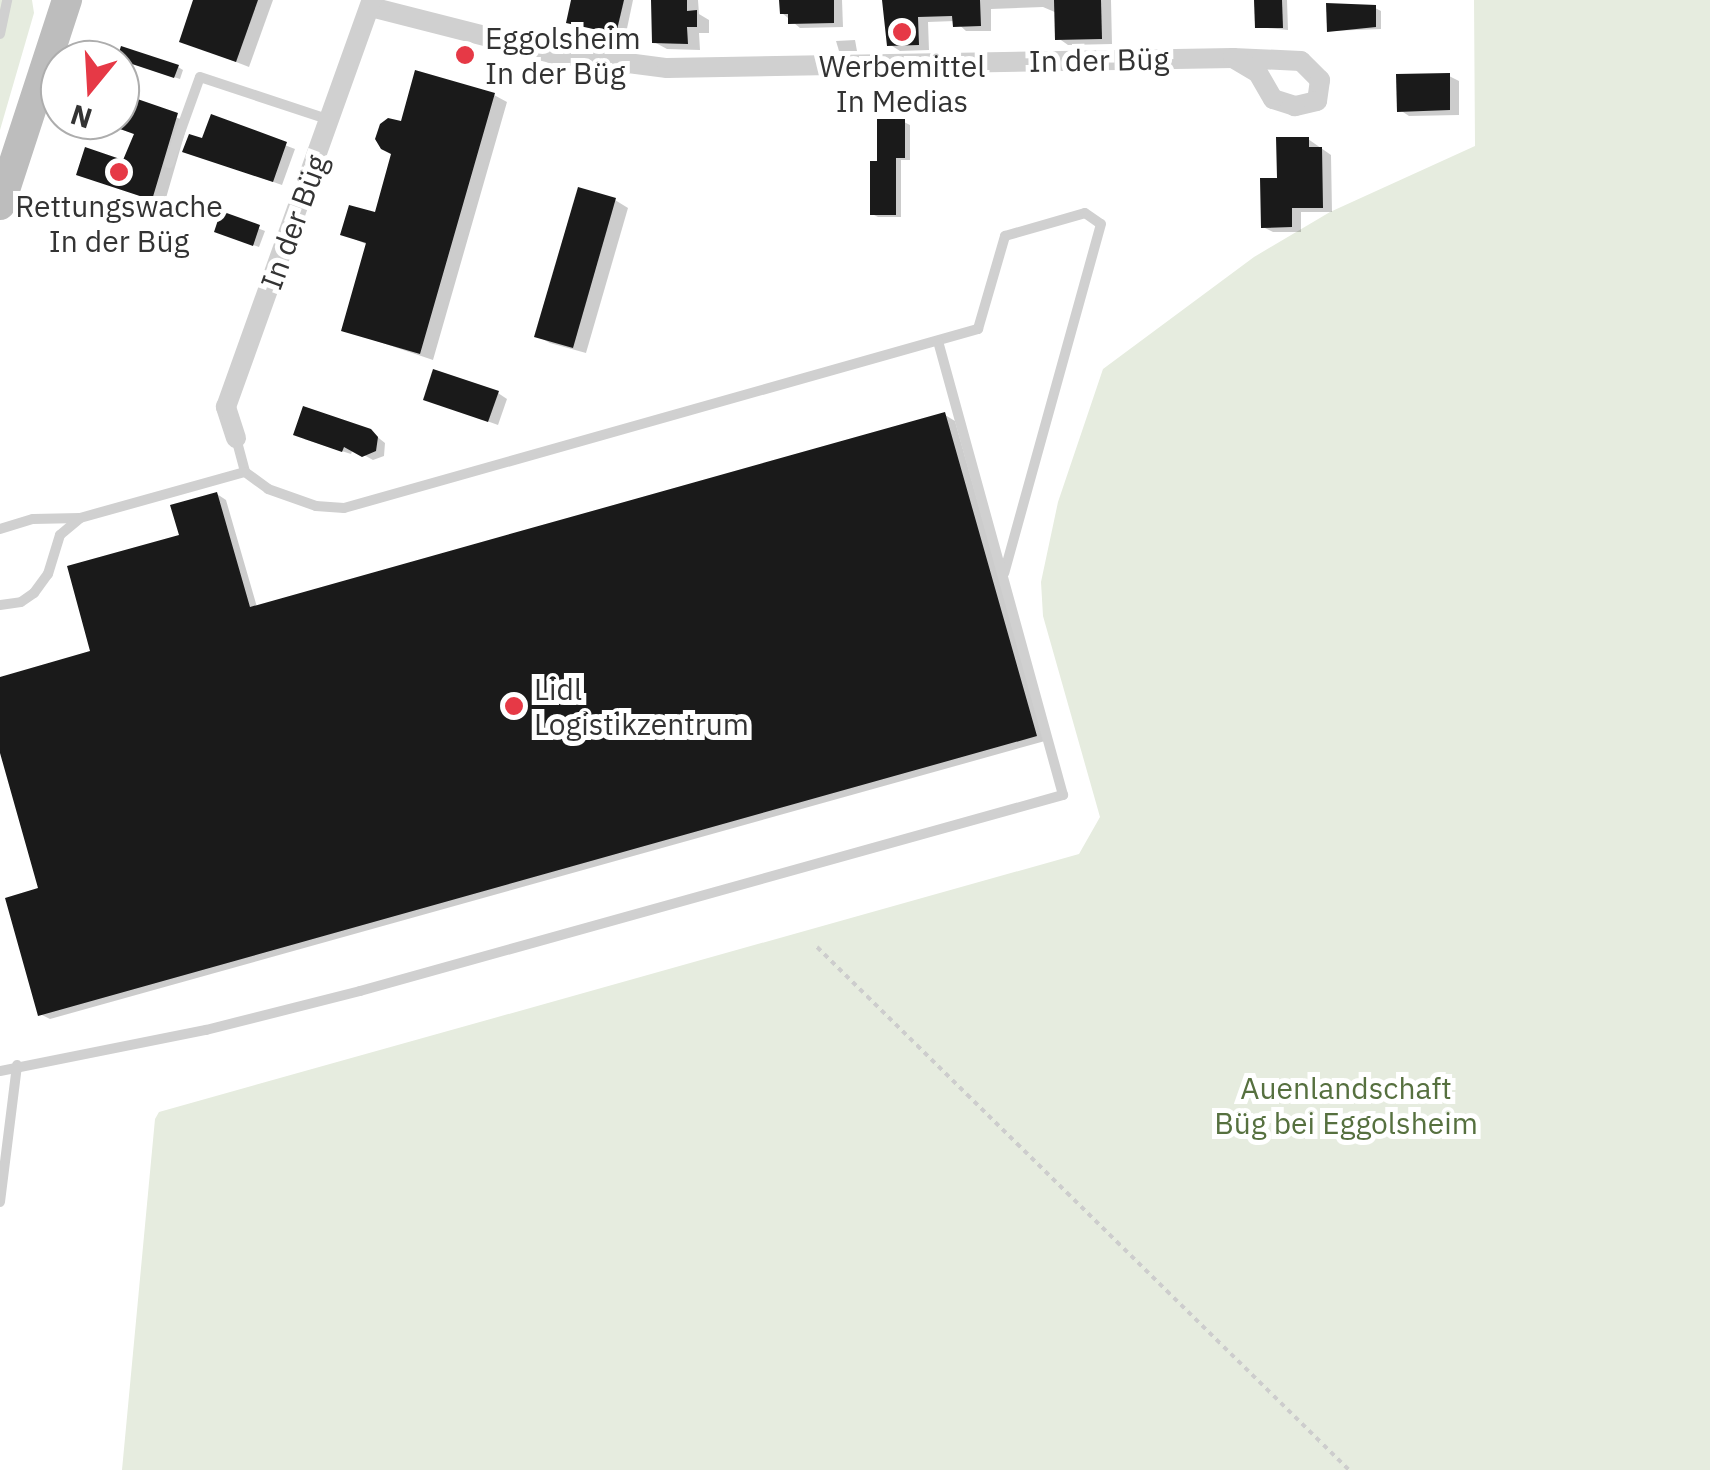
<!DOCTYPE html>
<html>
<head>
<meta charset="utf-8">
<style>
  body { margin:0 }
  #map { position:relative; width:1710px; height:1470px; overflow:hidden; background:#fff; font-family:"IBM Plex Sans",sans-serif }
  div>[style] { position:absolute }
  .green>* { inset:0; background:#e6ecdf }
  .shadow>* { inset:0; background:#0003 }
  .building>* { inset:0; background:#1a1a1a }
  .path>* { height:4px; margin-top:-2px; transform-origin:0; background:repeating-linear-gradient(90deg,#cdcdcd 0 5px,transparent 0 10px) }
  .service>* { height:10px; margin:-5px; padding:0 5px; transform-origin:5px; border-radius:5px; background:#d0d0d0 }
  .minor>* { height:20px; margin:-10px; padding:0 10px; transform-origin:10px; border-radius:10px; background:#d0d0d0 }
  .secondary>* { height:30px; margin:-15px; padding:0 15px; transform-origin:15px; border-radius:15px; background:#bdbdbd }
  .dots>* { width:28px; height:28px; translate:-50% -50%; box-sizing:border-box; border:5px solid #fff; border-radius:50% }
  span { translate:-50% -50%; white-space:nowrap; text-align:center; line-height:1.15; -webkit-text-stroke:10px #fff; paint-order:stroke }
  .poi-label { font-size:30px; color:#333 }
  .left { translate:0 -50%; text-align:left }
  .street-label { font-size:30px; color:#333 }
  .park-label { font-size:30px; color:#56703f }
  .north { position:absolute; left:40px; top:40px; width:100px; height:100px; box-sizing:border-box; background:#fff; border:2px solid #adadad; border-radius:50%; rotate:198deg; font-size:28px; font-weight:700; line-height:40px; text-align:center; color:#333 }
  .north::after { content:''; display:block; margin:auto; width:35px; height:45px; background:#e63946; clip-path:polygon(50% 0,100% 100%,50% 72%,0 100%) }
</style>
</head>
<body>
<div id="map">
  <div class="green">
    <div style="clip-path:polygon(0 0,32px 0,34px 13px,0 130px)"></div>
    <div style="clip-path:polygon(1474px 0,1710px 0,1710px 1470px,122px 1470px,155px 1119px,159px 1112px,1079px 854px,1100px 817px,1043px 616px,1041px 582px,1058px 502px,1103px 369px,1254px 257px,1330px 212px,1475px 146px)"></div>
  </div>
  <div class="shadow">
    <div style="clip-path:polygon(196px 0,273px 0,249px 67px,182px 41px)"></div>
    <div style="clip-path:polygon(574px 0,633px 0,625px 38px,569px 22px)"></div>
    <div style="clip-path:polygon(654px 0,698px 0,699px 14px,709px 20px,709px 33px,699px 33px,700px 50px,667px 49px,654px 42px)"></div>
    <div style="clip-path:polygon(782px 0,842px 0,843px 27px,800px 28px,782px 13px)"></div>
    <div style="clip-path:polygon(892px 0,1111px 0,1112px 44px,1068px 45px,1058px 38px,1057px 13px,1043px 7px,991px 9px,991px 31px,966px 31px,955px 21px,928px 22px,929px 50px,900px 51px,889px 44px)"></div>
    <div style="clip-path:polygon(1256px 0,1287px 0,1288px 30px,1257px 27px)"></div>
    <div style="clip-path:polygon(1375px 8px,1381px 11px,1381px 29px,1330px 31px)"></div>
    <div style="clip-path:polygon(836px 41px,855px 40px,857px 51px,839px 51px)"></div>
    <div style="clip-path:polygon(125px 61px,178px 67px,183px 70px,180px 79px)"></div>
    <div style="clip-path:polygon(1449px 76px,1459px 81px,1459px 115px,1409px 116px,1400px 110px)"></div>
    <div style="clip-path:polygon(494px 95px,507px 102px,433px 360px,344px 330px,368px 245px,343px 234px,377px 215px,403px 124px)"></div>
    <div style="clip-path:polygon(120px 96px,188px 122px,164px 205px,79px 173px,125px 163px,136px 135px,98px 120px,120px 120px)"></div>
    <div style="clip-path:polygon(212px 117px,295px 149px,282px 185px,185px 151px,203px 142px)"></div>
    <div style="clip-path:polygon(904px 122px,910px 125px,910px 160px,901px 160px,901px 217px,878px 217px,872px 214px,879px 164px)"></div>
    <div style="clip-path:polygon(1308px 139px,1331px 155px,1332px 212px,1301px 212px,1301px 232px,1273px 232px,1263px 227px)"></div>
    <div style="clip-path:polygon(615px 200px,628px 208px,586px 353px,550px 343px,537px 336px)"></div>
    <div style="clip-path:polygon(223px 215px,265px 231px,259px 247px,223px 234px)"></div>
    <div style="clip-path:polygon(498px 393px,507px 399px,498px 425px,426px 399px)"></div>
    <div style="clip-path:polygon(945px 415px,955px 421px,1045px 741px,50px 1019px,40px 1014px,41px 890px,0 744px,0 679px,93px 653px,217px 494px,226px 500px,257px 607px)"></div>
    <div style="clip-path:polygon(370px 431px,385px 443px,384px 456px,373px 460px,353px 449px,351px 454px,304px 439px)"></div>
  </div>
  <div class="building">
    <div style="clip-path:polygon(193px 0,258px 0,236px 62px,179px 42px)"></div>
    <div style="clip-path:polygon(571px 0,624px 0,616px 34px,566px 23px)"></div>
    <div style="clip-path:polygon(651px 0,687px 0,687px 11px,697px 10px,697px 27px,687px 27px,688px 44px,652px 43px)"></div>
    <div style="clip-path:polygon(779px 0,834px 0,834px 23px,788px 24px,788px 14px,780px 14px)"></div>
    <div style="clip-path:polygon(882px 0,980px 0,981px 26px,953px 27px,952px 16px,918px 17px,919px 45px,887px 46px)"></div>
    <div style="clip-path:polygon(1054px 0,1101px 0,1102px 39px,1055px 40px)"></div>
    <div style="clip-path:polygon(1254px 0,1282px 0,1283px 28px,1255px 28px)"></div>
    <div style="clip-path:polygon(1326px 3px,1376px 5px,1376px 27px,1327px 32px)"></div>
    <div style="clip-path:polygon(121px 46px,179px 65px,174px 78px,117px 59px)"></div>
    <div style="clip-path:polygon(415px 70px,495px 93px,420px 354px,341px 331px,366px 243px,340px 235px,349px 205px,375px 212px,391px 154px,381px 149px,375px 139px,380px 124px,388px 118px,401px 121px)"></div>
    <div style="clip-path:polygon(1450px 73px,1450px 110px,1397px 112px,1396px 74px)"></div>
    <div style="clip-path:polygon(120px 93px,178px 113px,152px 200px,76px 175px,85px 147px,123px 160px,134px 134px,120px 129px)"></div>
    <div style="clip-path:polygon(211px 114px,287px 142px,273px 182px,182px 152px,189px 134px,202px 138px)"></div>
    <div style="clip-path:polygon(877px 119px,905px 119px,905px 158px,896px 158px,896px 215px,870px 215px,870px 161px,877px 161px)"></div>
    <div style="clip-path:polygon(1276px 137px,1309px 137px,1309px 147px,1322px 147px,1323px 208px,1292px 208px,1292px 227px,1261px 228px,1260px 178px,1277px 178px)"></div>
    <div style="clip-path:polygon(578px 187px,616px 198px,573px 348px,534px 337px)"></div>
    <div style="clip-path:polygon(221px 211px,260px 225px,253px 246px,214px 232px)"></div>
    <div style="clip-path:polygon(433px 369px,499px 391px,488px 422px,423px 400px)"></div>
    <div style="clip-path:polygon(303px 406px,371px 429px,378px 437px,376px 451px,362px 457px,344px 447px,342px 452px,293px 435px)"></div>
    <div style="clip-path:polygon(945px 412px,1037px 736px,38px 1016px,5px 898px,38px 888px,0 753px,0 677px,90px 651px,67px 566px,179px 535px,170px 505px,217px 492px,250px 607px)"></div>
  </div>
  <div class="path">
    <div style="left:817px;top:947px;width:746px;rotate:44.51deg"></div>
  </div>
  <div class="service">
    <div style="left:0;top:34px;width:35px;rotate:-78deg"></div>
    <div style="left:169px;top:163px;width:91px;rotate:-70.2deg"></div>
    <div style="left:200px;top:77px;width:137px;rotate:18.3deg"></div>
    <div style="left:236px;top:438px;width:35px;rotate:75deg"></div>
    <div style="left:245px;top:472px;width:29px;rotate:36deg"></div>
    <div style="left:268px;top:489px;width:51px;rotate:19.5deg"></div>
    <div style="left:316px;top:506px;width:28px;rotate:4deg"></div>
    <div style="left:344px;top:508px;width:659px;rotate:-15.77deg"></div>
    <div style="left:978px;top:329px;width:97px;rotate:-73.8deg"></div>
    <div style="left:1005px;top:236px;width:83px;rotate:-16deg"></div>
    <div style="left:1085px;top:213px;width:19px;rotate:35deg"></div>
    <div style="left:1101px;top:224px;width:362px;rotate:105.5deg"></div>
    <div style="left:0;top:529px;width:34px;rotate:-17deg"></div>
    <div style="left:33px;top:519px;width:47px;rotate:-1.2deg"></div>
    <div style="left:80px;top:518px;width:171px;rotate:-15.6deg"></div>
    <div style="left:0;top:605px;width:21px;rotate:-8deg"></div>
    <div style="left:21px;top:602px;width:16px;rotate:-35deg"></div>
    <div style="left:34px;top:593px;width:24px;rotate:-54deg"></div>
    <div style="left:48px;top:574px;width:41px;rotate:-72.9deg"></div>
    <div style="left:60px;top:535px;width:25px;rotate:-40deg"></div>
    <div style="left:0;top:1071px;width:210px;rotate:-11.3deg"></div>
    <div style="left:206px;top:1030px;width:159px;rotate:-14.2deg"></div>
    <div style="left:360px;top:991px;width:730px;rotate:-15.58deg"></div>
    <div style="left:1063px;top:795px;width:471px;rotate:-105.4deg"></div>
    <div style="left:0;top:1202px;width:138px;rotate:-82.9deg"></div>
  </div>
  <div class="minor">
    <div style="left:371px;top:7px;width:186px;rotate:14.3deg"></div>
    <div style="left:551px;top:53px;width:117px;rotate:7.4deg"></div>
    <div style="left:667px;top:68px;width:566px;rotate:-1.01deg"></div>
    <div style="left:1233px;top:58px;width:68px;rotate:2.5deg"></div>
    <div style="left:1301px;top:61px;width:27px;rotate:45deg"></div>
    <div style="left:1320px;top:80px;width:21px;rotate:98deg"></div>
    <div style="left:1317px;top:101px;width:23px;rotate:167deg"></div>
    <div style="left:1295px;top:106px;width:23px;rotate:-162deg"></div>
    <div style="left:1273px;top:99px;width:30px;rotate:-120deg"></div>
    <div style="left:1258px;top:73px;width:29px;rotate:-149deg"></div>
    <div style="left:236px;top:438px;width:33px;rotate:-108deg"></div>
    <div style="left:226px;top:407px;width:432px;rotate:-70.3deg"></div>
  </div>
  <div class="secondary">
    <div style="left:0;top:205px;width:216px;rotate:-71.9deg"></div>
  </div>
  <div class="dots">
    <div style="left:902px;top:32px;background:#e63946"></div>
    <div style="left:465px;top:55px;background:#e63946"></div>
    <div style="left:119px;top:172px;background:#e63946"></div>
    <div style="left:514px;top:706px;background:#e63946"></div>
  </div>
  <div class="poi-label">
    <span class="left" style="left:485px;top:55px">Eggolsheim<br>In der Büg</span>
    <span style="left:902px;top:83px">Werbemittel<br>In Medias</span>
    <span style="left:119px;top:223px">Rettungswache<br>In der Büg</span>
    <span class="left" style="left:534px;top:706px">Lidl<br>Logistikzentrum</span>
  </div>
  <div class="street-label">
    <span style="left:1099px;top:60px;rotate:-1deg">In der Büg</span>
    <span style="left:294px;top:222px;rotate:-70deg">In der Büg</span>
  </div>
  <div class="park-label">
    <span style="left:1346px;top:1105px">Auenlandschaft<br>Büg bei Eggolsheim</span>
  </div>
  <div class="north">N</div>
</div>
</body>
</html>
